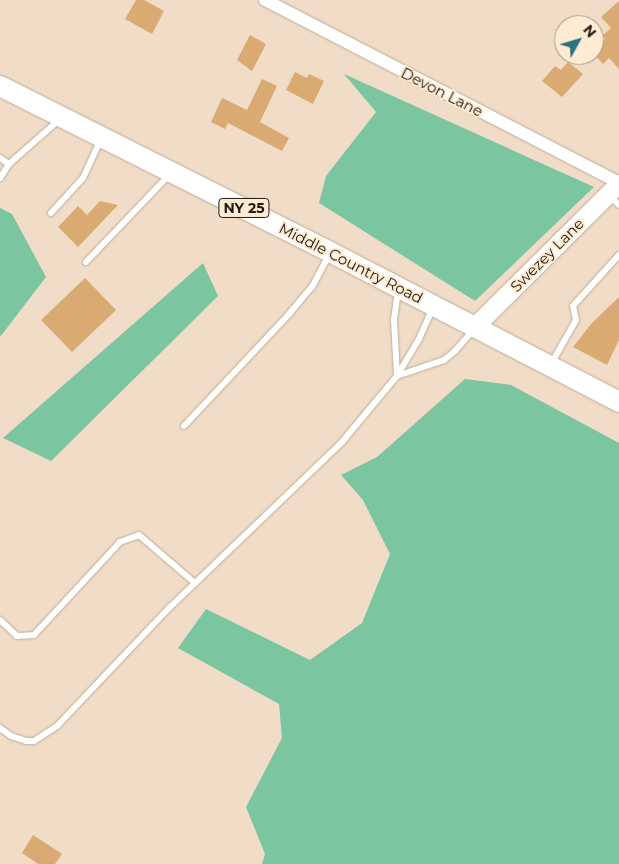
<!DOCTYPE html>
<html>
<head>
<meta charset="utf-8">
<style>
  body { margin:0 }
  #map { position:relative; width:619px; height:864px; overflow:hidden; background:#f1ddc7; font-family:Montserrat,sans-serif }
  div>[style] { position:absolute }
  .forest>* { inset:0; background:#7bc5a0 }
  .building>* { inset:0; background:#d9aa72 }
  .roads { filter:drop-shadow(0 0 1px #beac97) drop-shadow(0 0 1px #beac97) }
  .lane>* { height:6px; margin:-3px; padding:0 3px; transform-origin:3px; border-radius:3px; background:#fff }
  .street>* { height:12px; margin:-6px; padding:0 6px; transform-origin:6px; border-radius:6px; background:#fff }
  .secondary>* { height:18px; margin:-9px; padding:0 9px; transform-origin:9px; border-radius:9px; background:#fff }
  .primary>* { height:20px; margin:-10px; padding:0 10px; transform-origin:10px; border-radius:10px; background:#fff }
  span { translate:-50% -50%; white-space:nowrap; text-align:center; line-height:1.15; -webkit-text-stroke:4px #feebd4; paint-order:stroke }
  .shield-label span { padding:1px 4px; background:#feebd4; border:1px solid; border-radius:4px; -webkit-text-stroke-width:0 }
  .shield-label { font-size:14px; color:#221b13; font-weight:700 }
  .street-label { font-size:15px; color:#221b13 }
  .north { position:absolute; left:554px; top:15px; width:50px; height:50px; box-sizing:border-box; background:#feebd4; border:1px solid #a69887; border-radius:50%; rotate:51deg; font-size:14px; font-weight:700; line-height:20px; text-align:center; color:#221b13 }
  .north::after { content:''; display:block; margin:auto; width:18px; height:22px; background:#2a727d; clip-path:polygon(50% 0,100% 100%,50% 72%,0 100%) }
</style>
</head>
<body>
<div id="map">
  <div class="forest">
    <div style="clip-path:polygon(344px 74px,594px 187px,475px 301px,319px 203px,326px 176px,376px 112px)"></div>
    <div style="clip-path:polygon(0 208px,12px 214px,46px 277px,0 337px)"></div>
    <div style="clip-path:polygon(203px 263px,218px 296px,51px 461px,3px 438px)"></div>
    <div style="clip-path:polygon(465px 379px,511px 385px,619px 443px,619px 864px,262px 864px,265px 854px,246px 807px,282px 738px,279px 704px,178px 648px,206px 609px,310px 660px,362px 623px,390px 554px,363px 500px,341px 475px,377px 457px)"></div>
  </div>
  <div class="building">
    <div style="clip-path:polygon(136px 0,144px 0,164px 11px,152px 34px,125px 19px)"></div>
    <div style="clip-path:polygon(619px 1px,619px 69px,609px 58px,603px 64px,594px 54px,594px 49px,605px 39px,602px 36px,611px 28px,601px 17px)"></div>
    <div style="clip-path:polygon(250px 35px,266px 44px,252px 71px,237px 60px)"></div>
    <div style="clip-path:polygon(568px 62px,583px 74px,562px 97px,542px 81px,555px 66px,561px 70px)"></div>
    <div style="clip-path:polygon(295px 72px,307px 78px,309px 74px,324px 81px,313px 104px,286px 90px)"></div>
    <div style="clip-path:polygon(262px 79px,277px 86px,260px 122px,289px 138px,282px 151px,228px 123px,225px 129px,211px 122px,222px 98px,247px 110px)"></div>
    <div style="clip-path:polygon(100px 201px,118px 205px,78px 247px,58px 227px,78px 206px,87px 215px)"></div>
    <div style="clip-path:polygon(85px 278px,116px 310px,72px 352px,41px 320px)"></div>
    <div style="clip-path:polygon(619px 297px,619px 340px,607px 365px,573px 347px,591px 324px)"></div>
    <div style="clip-path:polygon(33px 835px,62px 854px,55px 864px,38px 864px,22px 853px)"></div>
  </div>
  <div class="roads">
    <div class="lane">
      <div style="left:0;top:158px;width:11px;rotate:34deg"></div>
      <div style="left:9px;top:164px;width:68px;rotate:-41.4deg"></div>
      <div style="left:0;top:178px;width:17px;rotate:-57deg"></div>
      <div style="left:609px;top:195px;width:14px;rotate:45deg"></div>
      <div style="left:51px;top:213px;width:47px;rotate:-47.6deg"></div>
      <div style="left:83px;top:178px;width:43px;rotate:-65.2deg"></div>
      <div style="left:86px;top:262px;width:120px;rotate:-46.3deg"></div>
      <div style="left:398px;top:291px;width:29px;rotate:98deg"></div>
      <div style="left:394px;top:320px;width:56px;rotate:86.9deg"></div>
      <div style="left:397px;top:376px;width:50px;rotate:-18.8deg"></div>
      <div style="left:444px;top:360px;width:14px;rotate:-39deg"></div>
      <div style="left:455px;top:351px;width:28px;rotate:-49deg"></div>
      <div style="left:551px;top:364px;width:51px;rotate:-60.4deg"></div>
      <div style="left:576px;top:320px;width:14px;rotate:-102deg"></div>
      <div style="left:573px;top:306px;width:69px;rotate:-48deg"></div>
      <div style="left:184px;top:426px;width:154px;rotate:-46.8deg"></div>
      <div style="left:289px;top:314px;width:35px;rotate:-50deg"></div>
      <div style="left:312px;top:287px;width:36px;rotate:-62deg"></div>
      <div style="left:0;top:620px;width:23px;rotate:43deg"></div>
      <div style="left:17px;top:636px;width:17px;rotate:-3deg"></div>
      <div style="left:34px;top:635px;width:127px;rotate:-47.2deg"></div>
      <div style="left:120px;top:542px;width:20px;rotate:-20deg"></div>
      <div style="left:139px;top:535px;width:74px;rotate:40.6deg"></div>
      <div style="left:0;top:728px;width:14px;rotate:36deg"></div>
      <div style="left:11px;top:736px;width:16px;rotate:18deg"></div>
      <div style="left:26px;top:741px;width:8px"></div>
      <div style="left:34px;top:741px;width:27px;rotate:-33deg"></div>
      <div style="left:57px;top:726px;width:163px;rotate:-46.5deg"></div>
      <div style="left:169px;top:608px;width:240px;rotate:-43.8deg"></div>
      <div style="left:342px;top:442px;width:86px;rotate:-50.2deg"></div>
      <div style="left:397px;top:376px;width:43px;rotate:-59.3deg"></div>
      <div style="left:419px;top:339px;width:35px;rotate:-66deg"></div>
    </div>
    <div class="street">
      <div style="left:265px;top:0;width:399px;rotate:27.3deg"></div>
    </div>
    <div class="secondary">
      <div style="left:475px;top:327px;width:203px;rotate:-44.8deg"></div>
    </div>
    <div class="primary">
      <div style="left:0;top:86px;width:369px;rotate:26.7deg"></div>
      <div style="left:330px;top:252px;width:326px;rotate:27.4deg"></div>
    </div>
  </div>
  <div class="shield-label">
    <span style="left:244px;top:208px">NY 25</span>
  </div>
  <div class="street-label">
    <span style="left:442px;top:92px;rotate:27deg">Devon Lane</span>
    <span style="left:547px;top:255px;rotate:-45deg">Swezey Lane</span>
    <span style="left:351px;top:263px;rotate:27deg">Middle Country Road</span>
  </div>
  <div class="north">N</div>
</div>
</body>
</html>
